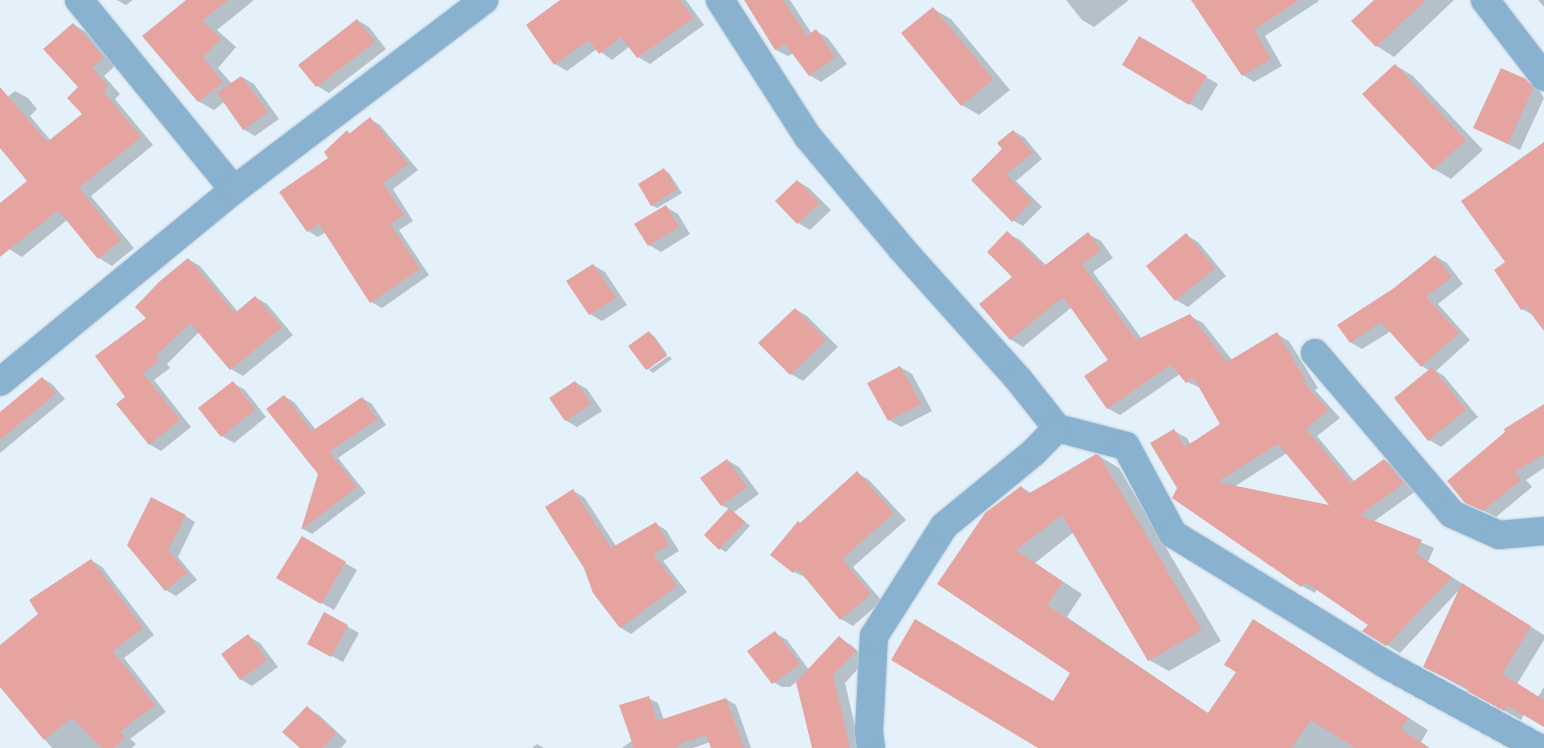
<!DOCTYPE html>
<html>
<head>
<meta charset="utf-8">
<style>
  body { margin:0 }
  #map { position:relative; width:1544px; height:748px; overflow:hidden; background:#e4f1fb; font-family:"DejaVu Sans",sans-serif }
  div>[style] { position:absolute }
  .shadow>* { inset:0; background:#0003 }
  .building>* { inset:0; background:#e6a4a1 }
  .roads { filter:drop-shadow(0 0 1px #becbd5) drop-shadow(0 0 1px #becbd5) }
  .minor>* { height:28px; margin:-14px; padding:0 14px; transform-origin:14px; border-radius:14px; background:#89b1d0 }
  span { translate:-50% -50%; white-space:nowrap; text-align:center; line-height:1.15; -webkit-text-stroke:4.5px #e4f1fb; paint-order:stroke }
</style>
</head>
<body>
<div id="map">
  <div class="shadow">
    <div style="clip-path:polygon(117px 0,133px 0,126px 5px)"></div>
    <div style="clip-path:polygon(188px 0,254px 0,217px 30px,236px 47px,218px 68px,232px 84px,242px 77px,254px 84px,279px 119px,255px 136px,243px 129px,224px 102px,214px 110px,198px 101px)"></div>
    <div style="clip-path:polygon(562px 0,686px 0,704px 25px,650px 64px,638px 57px,630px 46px,612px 60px,597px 49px,567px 71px,555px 64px)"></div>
    <div style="clip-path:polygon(745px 0,790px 0,812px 34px,816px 31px,828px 38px,847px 64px,821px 82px,809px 75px,794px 53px,788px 56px,776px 50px)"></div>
    <div style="clip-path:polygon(1066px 0,1129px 0,1094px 27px,1082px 20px)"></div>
    <div style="clip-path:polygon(1216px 0,1318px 0,1319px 1px,1265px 36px,1282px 66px,1254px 82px,1243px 75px)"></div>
    <div style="clip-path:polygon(1376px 0,1454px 0,1394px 57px,1377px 46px,1353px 22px)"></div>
    <div style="clip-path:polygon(1538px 0,1544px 0,1544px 7px)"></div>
    <div style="clip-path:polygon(933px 9px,951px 19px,1010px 90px,979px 115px,962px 105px)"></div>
    <div style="clip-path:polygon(357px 20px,369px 27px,386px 49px,329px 93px,317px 86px,300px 65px)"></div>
    <div style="clip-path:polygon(73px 24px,86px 32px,116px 65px,104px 76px,120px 94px,115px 99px,153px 145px,91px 196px,134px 248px,112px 266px,99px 258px,67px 220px,22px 257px,9px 249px,0 239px,0 204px,29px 181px,0 146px,0 103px,15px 91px,28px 98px,37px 109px,30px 116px,51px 141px,84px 114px)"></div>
    <div style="clip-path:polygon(1139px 38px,1218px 84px,1202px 111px,1124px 65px)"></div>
    <div style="clip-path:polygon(1395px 65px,1413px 76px,1483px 150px,1451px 179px,1434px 169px)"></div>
    <div style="clip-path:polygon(1525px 80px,1538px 88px,1544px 98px,1520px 150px,1475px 128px)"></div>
    <div style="clip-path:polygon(370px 119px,380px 125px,418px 170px,393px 189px,413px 221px,399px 230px,429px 275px,382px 308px,371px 302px,326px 232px,318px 237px,308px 231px,329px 158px,347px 131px,351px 134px)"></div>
    <div style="clip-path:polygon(1013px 131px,1024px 137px,1042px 159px,1016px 181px,1042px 207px,1023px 226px,1012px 220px,973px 180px,1004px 149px)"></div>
    <div style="clip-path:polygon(1544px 150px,1544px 329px,1533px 315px,1522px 309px)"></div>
    <div style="clip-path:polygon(664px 170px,669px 173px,682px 193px,657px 208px,651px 205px)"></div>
    <div style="clip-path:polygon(797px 181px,809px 188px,831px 210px,810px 230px,798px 223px,777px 201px)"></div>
    <div style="clip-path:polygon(666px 207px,678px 214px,690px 234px,661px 252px,649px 245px)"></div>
    <div style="clip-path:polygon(evenodd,1007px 233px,1020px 240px,1047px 266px,1088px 234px,1101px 241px,1113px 258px,1093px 272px,1142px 339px,1190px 316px,1203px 323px,1232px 360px,1277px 334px,1289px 341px,1318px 388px,1315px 390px,1340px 418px,1317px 436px,1355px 482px,1384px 460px,1397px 467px,1416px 491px,1373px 522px,1434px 548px,1428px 562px,1544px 635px,1544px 640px,1517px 684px,1538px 697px,1544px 687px,1544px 725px,1524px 714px,1521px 720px,1424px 666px,1459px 590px,1400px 653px,1364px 631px,1370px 625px,1317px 589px,1315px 593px,1302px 586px,1173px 498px,1178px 488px,1174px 431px,1187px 438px,1191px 445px,1222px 425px,1201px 388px,1187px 382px,1180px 374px,1120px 415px,1107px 408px,1110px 360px,1072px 307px,1023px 347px,1010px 339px,1014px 277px,1007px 233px,1287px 453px,1333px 507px,1234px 487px,1287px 453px)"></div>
    <div style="clip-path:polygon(1186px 235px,1198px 242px,1226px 276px,1188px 307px,1176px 300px)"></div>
    <div style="clip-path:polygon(1435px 256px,1447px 263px,1463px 284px,1438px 304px,1470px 340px,1436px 371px,1444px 376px,1478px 417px,1441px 447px,1429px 440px,1430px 371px,1422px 366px,1391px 331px,1362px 349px,1350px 342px,1394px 289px)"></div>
    <div style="clip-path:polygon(188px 259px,200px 266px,238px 312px,255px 297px,267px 304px,293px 335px,243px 376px,231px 369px,199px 332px,167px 364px,170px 368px,154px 380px,191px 427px,161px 451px,149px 444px,127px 397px,148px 318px)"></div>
    <div style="clip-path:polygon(593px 265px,605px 272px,627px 305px,602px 321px,590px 314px)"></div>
    <div style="clip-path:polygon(795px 309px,807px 316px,838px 347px,803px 381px,791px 374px,760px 343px)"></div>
    <div style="clip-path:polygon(649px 333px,654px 336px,667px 354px,648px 370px,630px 346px)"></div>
    <div style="clip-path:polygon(669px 356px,672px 359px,653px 373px,649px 370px)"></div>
    <div style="clip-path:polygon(900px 367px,912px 374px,932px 411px,901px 427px,889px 420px)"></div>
    <div style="clip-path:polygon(42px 378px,52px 384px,65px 399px,0 453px,0 413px)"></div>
    <div style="clip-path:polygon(575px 382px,587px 389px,602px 411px,577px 427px,565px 420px)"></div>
    <div style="clip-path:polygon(233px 383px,245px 390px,266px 417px,234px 443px,222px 436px)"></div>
    <div style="clip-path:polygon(284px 396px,294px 402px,316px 430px,362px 398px,372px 404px,386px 425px,338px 458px,366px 493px,312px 534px,303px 529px,319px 474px)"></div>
    <div style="clip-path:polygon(1544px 406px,1544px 468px,1526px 480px,1532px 487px,1496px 517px,1466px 502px)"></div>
    <div style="clip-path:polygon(1099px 456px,1119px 468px,1221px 641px,1169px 671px,1149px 660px,1074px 532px,1035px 563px,1082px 594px,1067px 617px,1209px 714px,1273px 632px,1428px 730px,1421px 742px,1430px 748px,1040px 748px,1053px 703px,1072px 673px,939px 584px,1021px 487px,1031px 493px)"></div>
    <div style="clip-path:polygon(727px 460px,739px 467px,759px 494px,734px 512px,750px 526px,726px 552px,720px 549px,729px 509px,721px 505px)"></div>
    <div style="clip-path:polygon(857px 473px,869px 480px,906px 520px,853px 567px,882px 601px,853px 626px,841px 619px,807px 578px,794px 572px,772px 555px,800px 524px)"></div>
    <div style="clip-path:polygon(573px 491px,584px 497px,616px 546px,656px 524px,666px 530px,679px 551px,663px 561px,687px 592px,631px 634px,621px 628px,594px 592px,585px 568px)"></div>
    <div style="clip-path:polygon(185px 516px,195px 522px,178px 557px,197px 580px,176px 596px,166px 590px,129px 545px)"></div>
    <div style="clip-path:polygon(302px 538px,357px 570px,334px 610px,278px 578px)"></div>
    <div style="clip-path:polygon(91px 560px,102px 567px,154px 635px,124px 658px,166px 712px,130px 739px,136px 744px,132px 748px,52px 748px,0 685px,0 647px,40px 614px)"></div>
    <div style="clip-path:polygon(325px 614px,359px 633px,343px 662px,308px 643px)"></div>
    <div style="clip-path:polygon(775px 633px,787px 640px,809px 670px,839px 638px,851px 645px,867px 659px,845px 683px,860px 748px,813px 748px,797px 681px,790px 687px,782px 687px,770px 680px)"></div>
    <div style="clip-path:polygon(248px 636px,260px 643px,278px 667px,252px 686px,240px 679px)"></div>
    <div style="clip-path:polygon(648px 698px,658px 703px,664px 720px,726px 699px,736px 705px,751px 748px,713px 748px,710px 742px,693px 748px,622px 748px,633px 740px)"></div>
    <div style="clip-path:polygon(307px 708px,319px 715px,347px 741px,341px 748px,301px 748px)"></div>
    <div style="clip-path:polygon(537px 744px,544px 748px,532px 748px)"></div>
  </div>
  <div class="building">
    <div style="clip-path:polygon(186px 0,228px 0,202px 21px,221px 38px,203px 58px,223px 82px,198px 102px,142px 36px)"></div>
    <div style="clip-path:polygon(560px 0,680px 0,693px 18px,637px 58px,621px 37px,599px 54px,589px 40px,554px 65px,526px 25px)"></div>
    <div style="clip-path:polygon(744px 0,783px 0,807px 36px,816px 29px,835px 57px,809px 76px,785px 44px,775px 50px)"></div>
    <div style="clip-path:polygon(1191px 0,1299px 0,1254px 30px,1271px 59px,1242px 76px)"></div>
    <div style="clip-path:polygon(1374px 0,1426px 0,1376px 47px,1351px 21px)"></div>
    <div style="clip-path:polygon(933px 7px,993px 79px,961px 106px,901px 33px)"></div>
    <div style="clip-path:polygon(357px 19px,375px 42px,316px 87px,298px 65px)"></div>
    <div style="clip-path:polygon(73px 23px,104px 57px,92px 68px,108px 86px,103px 91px,141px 137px,79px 188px,121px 240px,98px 259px,58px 210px,0 257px,0 203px,27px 181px,0 148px,0 87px,47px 142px,82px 114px,67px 98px,78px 87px,43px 49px)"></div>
    <div style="clip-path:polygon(1139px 36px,1207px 76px,1189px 105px,1122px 65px)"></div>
    <div style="clip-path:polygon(1395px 64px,1466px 140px,1433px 170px,1362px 94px)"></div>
    <div style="clip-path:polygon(1501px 68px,1526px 79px,1533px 88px,1508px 144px,1473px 128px)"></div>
    <div style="clip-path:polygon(241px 76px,268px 112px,243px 130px,217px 93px)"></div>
    <div style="clip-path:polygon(370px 117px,408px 164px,383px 183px,404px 215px,390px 224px,420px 269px,370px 303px,319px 224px,307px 232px,279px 192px,328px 158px,324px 152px,347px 130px,349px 134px)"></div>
    <div style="clip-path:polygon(1013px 130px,1033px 153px,1006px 174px,1032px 201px,1012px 222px,971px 180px,1002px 149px,997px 143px)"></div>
    <div style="clip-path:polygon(1544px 142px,1544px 331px,1526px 307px,1521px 310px,1494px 270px,1505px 262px,1461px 201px)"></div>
    <div style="clip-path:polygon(664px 168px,677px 189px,651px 206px,638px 184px)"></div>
    <div style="clip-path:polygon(797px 180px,820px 203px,797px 224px,775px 201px)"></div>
    <div style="clip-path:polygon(666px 205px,679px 227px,648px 246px,634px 224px)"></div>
    <div style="clip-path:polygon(evenodd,1007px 231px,1044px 266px,1088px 232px,1101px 250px,1082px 264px,1136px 340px,1190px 314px,1227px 362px,1277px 332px,1306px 381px,1303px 382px,1328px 410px,1306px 429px,1351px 483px,1384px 459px,1404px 483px,1360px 515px,1422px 540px,1416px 554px,1452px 577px,1386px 646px,1362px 631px,1368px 625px,1305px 582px,1301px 587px,1172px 498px,1177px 488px,1150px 443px,1174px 429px,1185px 447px,1220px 424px,1193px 377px,1186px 383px,1171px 365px,1107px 409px,1084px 376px,1108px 360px,1063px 297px,1010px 340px,979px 304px,1012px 277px,987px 252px,1007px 231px,1278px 444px,1329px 505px,1217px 482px,1278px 444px)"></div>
    <div style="clip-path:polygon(1186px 233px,1215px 268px,1175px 301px,1146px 266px)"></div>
    <div style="clip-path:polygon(1435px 255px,1452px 277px,1426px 297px,1459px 333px,1421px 367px,1381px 322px,1350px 343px,1337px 325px,1394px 288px)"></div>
    <div style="clip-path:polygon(188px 258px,235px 313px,255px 296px,282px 327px,230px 370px,190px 323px,156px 356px,159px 361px,143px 373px,180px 420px,149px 445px,116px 404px,125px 397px,95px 356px,146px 318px,135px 307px,160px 281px)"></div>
    <div style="clip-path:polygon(593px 264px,616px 298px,589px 315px,566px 281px)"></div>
    <div style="clip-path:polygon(795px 308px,826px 340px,790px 375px,758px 343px)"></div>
    <div style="clip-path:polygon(649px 331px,667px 356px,646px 370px,628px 346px)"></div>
    <div style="clip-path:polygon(900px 366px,921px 404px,888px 421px,867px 383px)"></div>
    <div style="clip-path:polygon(1432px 367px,1466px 410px,1428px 441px,1394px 398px)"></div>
    <div style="clip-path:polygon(42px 377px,56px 393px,0 440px,0 412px)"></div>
    <div style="clip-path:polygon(233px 381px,255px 410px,221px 437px,198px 408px)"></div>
    <div style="clip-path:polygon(575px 381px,591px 404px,565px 421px,549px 398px)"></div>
    <div style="clip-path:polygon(284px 395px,312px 431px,362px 397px,377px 419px,329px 452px,357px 487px,301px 530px,318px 474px,266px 409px)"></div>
    <div style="clip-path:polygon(1544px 404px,1544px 454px,1515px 472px,1521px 480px,1483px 511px,1465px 503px,1447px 481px,1505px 432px,1504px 429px)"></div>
    <div style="clip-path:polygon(1096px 454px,1099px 455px,1202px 630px,1148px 661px,1062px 515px,1016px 550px,1063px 582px,1047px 605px,1208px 713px,1236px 672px,1224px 665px,1253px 619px,1409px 718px,1401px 729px,1429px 748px,1355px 748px,1311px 720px,1291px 748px,1038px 748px,891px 660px,915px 619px,1053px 701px,1070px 673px,937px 584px,985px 513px,1021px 486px,1028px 494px)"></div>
    <div style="clip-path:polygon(727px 459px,747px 487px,721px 506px,700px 478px)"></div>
    <div style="clip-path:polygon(857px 471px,894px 513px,842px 559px,871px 594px,840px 620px,797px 568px,793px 573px,770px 555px,798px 521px,800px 523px)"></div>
    <div style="clip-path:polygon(573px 489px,611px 548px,656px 522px,669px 545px,653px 554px,677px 586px,620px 628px,593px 593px,584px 568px,545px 507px)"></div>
    <div style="clip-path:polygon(151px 497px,186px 515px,168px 550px,187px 573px,165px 591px,127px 545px)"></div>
    <div style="clip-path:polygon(729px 508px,745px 522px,719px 550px,704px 535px)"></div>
    <div style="clip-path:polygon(302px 536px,346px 562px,321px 604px,276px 578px)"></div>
    <div style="clip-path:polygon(91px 559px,143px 628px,113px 651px,155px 705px,120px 732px,125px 737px,114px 748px,102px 748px,72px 718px,44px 740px,0 687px,0 645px,38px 614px,29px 600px)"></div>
    <div style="clip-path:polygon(1462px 583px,1531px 626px,1502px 674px,1544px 700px,1544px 727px,1508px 706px,1504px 711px,1467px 691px,1469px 689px,1423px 667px)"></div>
    <div style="clip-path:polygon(324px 612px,348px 625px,331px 657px,307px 644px)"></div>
    <div style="clip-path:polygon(775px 631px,800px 664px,772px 684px,747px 651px)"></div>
    <div style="clip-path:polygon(248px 634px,267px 660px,240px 680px,221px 654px)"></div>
    <div style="clip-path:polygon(839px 636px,856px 651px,833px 675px,850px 748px,812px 748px,796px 682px)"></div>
    <div style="clip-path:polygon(649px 696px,657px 721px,726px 698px,744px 748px,711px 748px,706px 735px,682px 743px,676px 748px,634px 748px,619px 705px)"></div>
    <div style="clip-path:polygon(307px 706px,336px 733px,322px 748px,300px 748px,282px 732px)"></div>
  </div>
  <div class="roads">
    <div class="minor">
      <div style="left:79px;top:0;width:245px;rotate:50.8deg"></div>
      <div style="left:720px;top:0;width:163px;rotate:57.3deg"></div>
      <div style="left:808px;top:137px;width:145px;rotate:50deg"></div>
      <div style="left:901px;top:248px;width:177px;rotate:48.2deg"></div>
      <div style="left:1019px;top:380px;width:61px;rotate:51.6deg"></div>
      <div style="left:1057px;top:428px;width:71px;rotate:14.6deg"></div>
      <div style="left:1126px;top:446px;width:100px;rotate:61.9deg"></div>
      <div style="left:1173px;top:534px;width:249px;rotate:31.5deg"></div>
      <div style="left:1385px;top:664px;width:175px;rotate:28.6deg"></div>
      <div style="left:1485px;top:0;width:97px;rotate:52.5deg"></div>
      <div style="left:1315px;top:353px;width:211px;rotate:49.6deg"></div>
      <div style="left:1452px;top:514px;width:51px;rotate:24.1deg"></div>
      <div style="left:1499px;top:535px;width:45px;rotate:-5.1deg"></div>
      <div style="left:0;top:382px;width:303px;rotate:-39.4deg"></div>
      <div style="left:234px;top:190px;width:314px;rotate:-37.2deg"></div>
      <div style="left:871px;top:748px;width:17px;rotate:-97deg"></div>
      <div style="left:869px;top:731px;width:95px;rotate:-87deg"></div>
      <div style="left:874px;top:636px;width:130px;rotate:-57.5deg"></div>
      <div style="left:944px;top:526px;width:117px;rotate:-39.4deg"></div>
      <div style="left:1034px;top:452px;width:33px;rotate:-46deg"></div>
    </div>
  </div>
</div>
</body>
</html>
